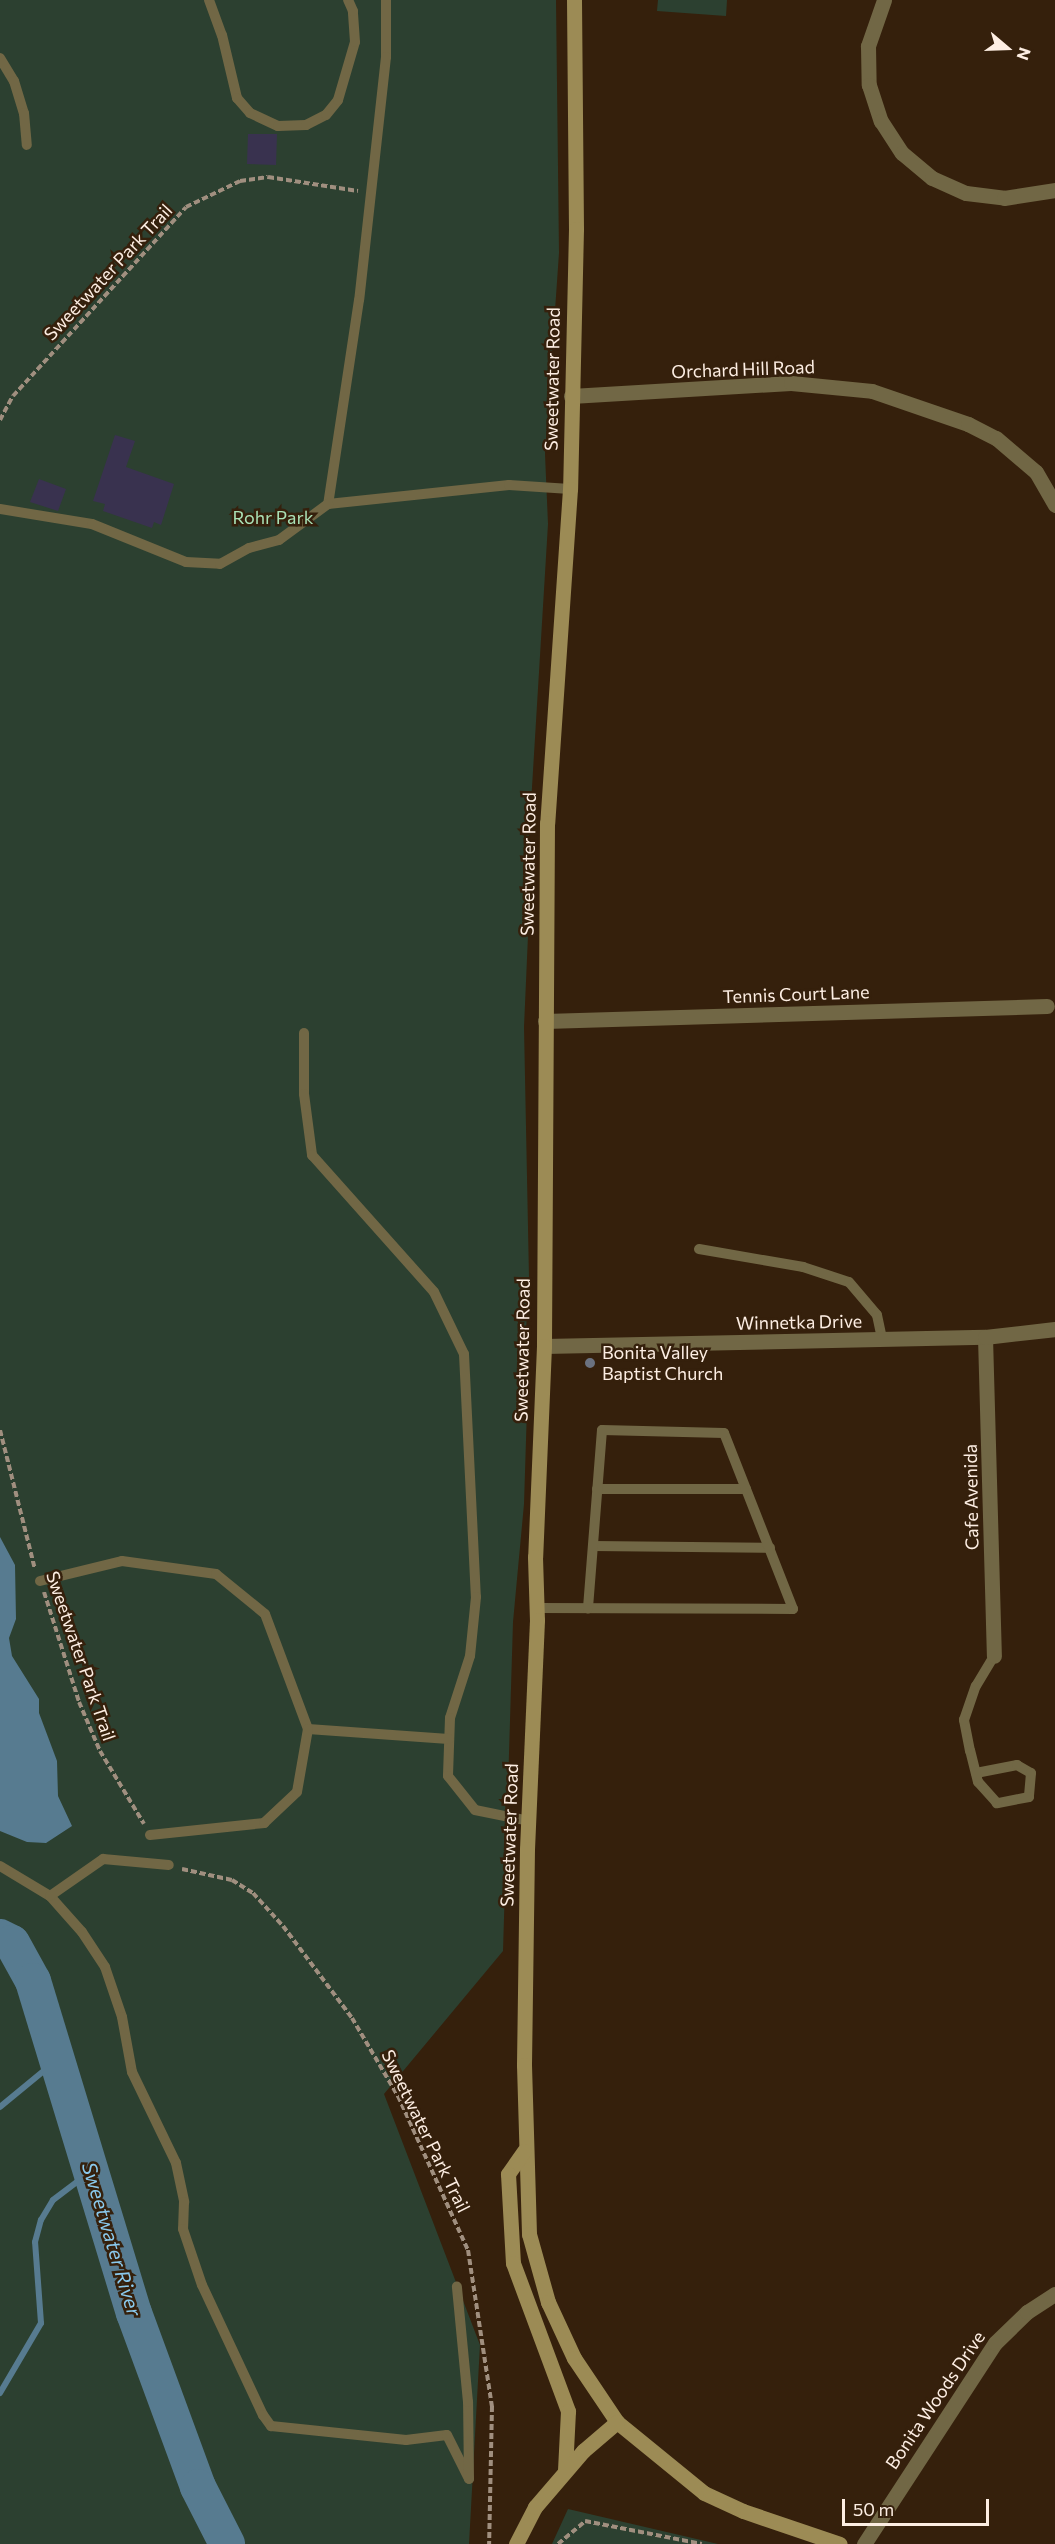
<!DOCTYPE html>
<html>
<head>
<meta charset="utf-8">
<style>
  body { margin:0 }
  #map { position:relative; width:1055px; height:2544px; overflow:hidden; background:#35200c; font-family:Commissioner,sans-serif }
  div>[style] { position:absolute }
  .green>* { inset:0; background:#2c4030 }
  .water>* { inset:0; background:#577b90 }
  .stream>* { height:6px; margin:-3px; padding:0 3px; transform-origin:3px; border-radius:3px; background:#577b90 }
  .river>* { height:36px; margin:-18px; padding:0 18px; transform-origin:18px; border-radius:18px; background:#577b90 }
  .building>* { inset:0; background:#39324f }
  .path>* { height:4px; margin-top:-2px; transform-origin:0; background:repeating-linear-gradient(90deg,#a08f7f 0 6px,transparent 0 9px) }
  .service>* { height:10px; margin:-5px; padding:0 5px; transform-origin:5px; border-radius:5px; background:#716745 }
  .minor>* { height:15px; margin:-7.5px; padding:0 7.5px; transform-origin:7.5px; border-radius:7.5px; background:#716745 }
  .secondary>* { height:15px; margin:-7.5px; padding:0 7.5px; transform-origin:7.5px; border-radius:7.5px; background:#9c8b55 }
  .dots>* { width:16px; height:16px; translate:-50% -50%; box-sizing:border-box; border:3px solid #35200c; border-radius:50% }
  span { translate:-50% -50%; white-space:nowrap; text-align:center; line-height:1.15; -webkit-text-stroke:5px #35200c; paint-order:stroke }
  .street-label { font-size:18px; color:#fdeee3 }
  .park-label { font-size:18px; color:#aae1b6 }
  .poi-label { font-size:18px; color:#fdeee3 }
  .left { translate:0 -50%; text-align:left }
  .water-label { font-size:20px; color:#8ac9ed; font-style:italic }
  .north { position:absolute; left:977px; top:18px; width:60px; height:60px; -webkit-text-stroke:4px #35200c; paint-order:stroke; rotate:109deg; font-size:16px; font-weight:700; line-height:24px; text-align:center; color:#fdeee3 }
  .north::after { content:''; display:block; margin:auto; width:21px; height:27px; background:#fdeee3; clip-path:polygon(50% 0,100% 100%,50% 72%,0 100%) }
  .scale { position:absolute; left:842px; top:2499px; width:147px; height:27px; box-sizing:border-box; border:3px solid #fdeee3; border-top:0; padding-left:8px; font-size:18px; line-height:21px; white-space:nowrap; color:#fdeee3; -webkit-text-stroke:4px #35200c; paint-order:stroke }
</style>
</head>
<body>
<div id="map">
  <div class="green">
    <div style="clip-path:polygon(0 0,556px 0,559px 253px,545px 454px,548px 524px,526px 886px,529px 913px,524px 1027px,529px 1277px,525px 1349px,527px 1408px,524px 1504px,513px 1622px,503px 1951px,384px 2094px,480px 2345px,469px 2544px,0 2544px)"></div>
    <div style="clip-path:polygon(658px 0,727px 0,726px 16px,657px 11px)"></div>
    <div style="clip-path:polygon(568px 2509px,718px 2544px,552px 2544px)"></div>
  </div>
  <div class="water">
    <div style="clip-path:polygon(0 1537px,15px 1565px,16px 1619px,9px 1638px,12px 1656px,39px 1699px,39px 1713px,57px 1761px,58px 1796px,72px 1826px,46px 1843px,27px 1842px,0 1831px)"></div>
  </div>
  <div class="stream">
    <div style="left:0;top:2107px;width:74px;rotate:-39.5deg"></div>
    <div style="left:0;top:2393px;width:81px;rotate:-59.6deg"></div>
    <div style="left:41px;top:2323px;width:81px;rotate:-94.2deg"></div>
    <div style="left:35px;top:2242px;width:23px;rotate:-75deg"></div>
    <div style="left:41px;top:2220px;width:23px;rotate:-59deg"></div>
    <div style="left:53px;top:2200px;width:30px;rotate:-37deg"></div>
    <div style="left:77px;top:2182px;width:16px;rotate:-14deg"></div>
  </div>
  <div class="river">
    <div style="left:0;top:1937px;width:13px;rotate:27deg"></div>
    <div style="left:12px;top:1943px;width:43px;rotate:61.1deg"></div>
    <div style="left:33px;top:1981px;width:347px;rotate:73.1deg"></div>
    <div style="left:134px;top:2313px;width:185px;rotate:69.8deg"></div>
    <div style="left:198px;top:2487px;width:64px;rotate:63deg"></div>
  </div>
  <div class="building">
    <div style="clip-path:polygon(248px 134px,277px 134px,276px 165px,247px 164px)"></div>
    <div style="clip-path:polygon(115px 435px,135px 441px,126px 467px,174px 484px,161px 525px,154px 522px,152px 528px,103px 511px,105px 504px,93px 501px)"></div>
    <div style="clip-path:polygon(39px 479px,66px 489px,58px 511px,30px 502px)"></div>
  </div>
  <div class="path">
    <div style="left:0;top:420px;width:27px;rotate:-62deg"></div>
    <div style="left:13px;top:396px;width:256px;rotate:-47.5deg"></div>
    <div style="left:186px;top:207px;width:60px;rotate:-25.7deg"></div>
    <div style="left:240px;top:181px;width:28px;rotate:-8deg"></div>
    <div style="left:268px;top:177px;width:91px;rotate:8.8deg"></div>
    <div style="left:0;top:1430px;width:143px;rotate:75.9deg"></div>
    <div style="left:44px;top:1592px;width:115px;rotate:72.3deg"></div>
    <div style="left:79px;top:1702px;width:53px;rotate:66.8deg"></div>
    <div style="left:100px;top:1751px;width:85px;rotate:58.9deg"></div>
    <div style="left:182px;top:1869px;width:51px;rotate:12.4deg"></div>
    <div style="left:232px;top:1880px;width:25px;rotate:32deg"></div>
    <div style="left:253px;top:1893px;width:45px;rotate:47.7deg"></div>
    <div style="left:283px;top:1926px;width:115px;rotate:53.1deg"></div>
    <div style="left:352px;top:2018px;width:91px;rotate:59.5deg"></div>
    <div style="left:398px;top:2096px;width:169px;rotate:65.6deg"></div>
    <div style="left:468px;top:2250px;width:158px;rotate:81.3deg"></div>
    <div style="left:492px;top:2406px;width:138px;rotate:91.2deg"></div>
    <div style="left:558px;top:2544px;width:35px;rotate:-40deg"></div>
    <div style="left:585px;top:2521px;width:119px;rotate:11.1deg"></div>
  </div>
  <div class="service">
    <div style="left:209px;top:0;width:37px;rotate:70deg"></div>
    <div style="left:222px;top:35px;width:65px;rotate:76.6deg"></div>
    <div style="left:237px;top:98px;width:20px;rotate:49deg"></div>
    <div style="left:250px;top:113px;width:31px;rotate:25deg"></div>
    <div style="left:278px;top:126px;width:28px;rotate:-2deg"></div>
    <div style="left:306px;top:125px;width:22px;rotate:-27deg"></div>
    <div style="left:326px;top:115px;width:19px;rotate:-51deg"></div>
    <div style="left:338px;top:100px;width:60px;rotate:-73.7deg"></div>
    <div style="left:355px;top:42px;width:31px;rotate:-94deg"></div>
    <div style="left:353px;top:11px;width:12px;rotate:-114deg"></div>
    <div style="left:386px;top:0;width:57px;rotate:90deg"></div>
    <div style="left:386px;top:57px;width:244px;rotate:96.3deg"></div>
    <div style="left:359px;top:300px;width:206px;rotate:98.6deg"></div>
    <div style="left:328px;top:504px;width:182px;rotate:-6deg"></div>
    <div style="left:509px;top:485px;width:61px;rotate:3.8deg"></div>
    <div style="left:0;top:58px;width:27px;rotate:59deg"></div>
    <div style="left:14px;top:81px;width:34px;rotate:73deg"></div>
    <div style="left:24px;top:113px;width:32px;rotate:85deg"></div>
    <div style="left:0;top:509px;width:93px;rotate:9.3deg"></div>
    <div style="left:92px;top:524px;width:101px;rotate:22deg"></div>
    <div style="left:186px;top:562px;width:34px;rotate:3deg"></div>
    <div style="left:220px;top:564px;width:33px;rotate:-29deg"></div>
    <div style="left:249px;top:548px;width:31px;rotate:-15deg"></div>
    <div style="left:279px;top:540px;width:61px;rotate:-36.3deg"></div>
    <div style="left:304px;top:1033px;width:61px;rotate:90deg"></div>
    <div style="left:304px;top:1094px;width:62px;rotate:82.5deg"></div>
    <div style="left:312px;top:1155px;width:183px;rotate:48.3deg"></div>
    <div style="left:434px;top:1292px;width:69px;rotate:64.2deg"></div>
    <div style="left:464px;top:1354px;width:243px;rotate:87.2deg"></div>
    <div style="left:476px;top:1597px;width:59px;rotate:95.8deg"></div>
    <div style="left:470px;top:1656px;width:65px;rotate:107.9deg"></div>
    <div style="left:450px;top:1718px;width:58px;rotate:92deg"></div>
    <div style="left:448px;top:1776px;width:43px;rotate:51.5deg"></div>
    <div style="left:475px;top:1810px;width:55px;rotate:11.5deg"></div>
    <div style="left:699px;top:1249px;width:106px;rotate:9.8deg"></div>
    <div style="left:803px;top:1267px;width:48px;rotate:18.1deg"></div>
    <div style="left:849px;top:1282px;width:43px;rotate:49.7deg"></div>
    <div style="left:877px;top:1315px;width:25px;rotate:78deg"></div>
    <div style="left:597px;top:1489px;width:149px"></div>
    <div style="left:593px;top:1546px;width:177px;rotate:0.6deg"></div>
    <div style="left:40px;top:1581px;width:84px;rotate:-13.7deg"></div>
    <div style="left:122px;top:1561px;width:95px;rotate:7.9deg"></div>
    <div style="left:216px;top:1574px;width:63px;rotate:39.2deg"></div>
    <div style="left:265px;top:1614px;width:123px;rotate:69.5deg"></div>
    <div style="left:308px;top:1729px;width:141px;rotate:4.1deg"></div>
    <div style="left:537px;top:1608px;width:256px;rotate:0.2deg"></div>
    <div style="left:793px;top:1609px;width:189px;rotate:-111.4deg"></div>
    <div style="left:724px;top:1433px;width:122px;rotate:-178.6deg"></div>
    <div style="left:602px;top:1430px;width:179px;rotate:94.5deg"></div>
    <div style="left:976px;top:1773px;width:42px;rotate:-11deg"></div>
    <div style="left:1017px;top:1765px;width:16px;rotate:30deg"></div>
    <div style="left:1031px;top:1773px;width:24px;rotate:95deg"></div>
    <div style="left:1029px;top:1797px;width:33px;rotate:169deg"></div>
    <div style="left:997px;top:1803px;width:28px;rotate:-132deg"></div>
    <div style="left:978px;top:1782px;width:32px;rotate:-104deg"></div>
    <div style="left:970px;top:1751px;width:32px;rotate:-101deg"></div>
    <div style="left:964px;top:1720px;width:36px;rotate:-71deg"></div>
    <div style="left:976px;top:1686px;width:35px;rotate:-59deg"></div>
    <div style="left:150px;top:1835px;width:115px;rotate:-6deg"></div>
    <div style="left:264px;top:1823px;width:45px;rotate:-43.2deg"></div>
    <div style="left:297px;top:1792px;width:64px;rotate:-80.1deg"></div>
    <div style="left:0;top:1866px;width:58px;rotate:31deg"></div>
    <div style="left:50px;top:1896px;width:48px;rotate:48.4deg"></div>
    <div style="left:82px;top:1932px;width:42px;rotate:56.7deg"></div>
    <div style="left:105px;top:1967px;width:53px;rotate:71.2deg"></div>
    <div style="left:122px;top:2017px;width:56px;rotate:79.7deg"></div>
    <div style="left:132px;top:2072px;width:101px;rotate:64.2deg"></div>
    <div style="left:176px;top:2163px;width:40px;rotate:78deg"></div>
    <div style="left:184px;top:2202px;width:27px;rotate:92deg"></div>
    <div style="left:183px;top:2229px;width:59px;rotate:71.3deg"></div>
    <div style="left:202px;top:2285px;width:144px;rotate:64.9deg"></div>
    <div style="left:263px;top:2415px;width:14px;rotate:54deg"></div>
    <div style="left:271px;top:2426px;width:136px;rotate:5.9deg"></div>
    <div style="left:406px;top:2440px;width:41px;rotate:-7deg"></div>
    <div style="left:447px;top:2435px;width:49px;rotate:63.4deg"></div>
    <div style="left:469px;top:2479px;width:77px;rotate:-90.7deg"></div>
    <div style="left:468px;top:2402px;width:116px;rotate:-95.5deg"></div>
    <div style="left:50px;top:1896px;width:65px;rotate:-34.9deg"></div>
    <div style="left:103px;top:1859px;width:66px;rotate:5.2deg"></div>
  </div>
  <div class="minor">
    <div style="left:884px;top:0;width:49px;rotate:109.2deg"></div>
    <div style="left:868px;top:46px;width:39px;rotate:89deg"></div>
    <div style="left:869px;top:85px;width:38px;rotate:72deg"></div>
    <div style="left:881px;top:121px;width:38px;rotate:57deg"></div>
    <div style="left:902px;top:153px;width:39px;rotate:40deg"></div>
    <div style="left:932px;top:178px;width:37px;rotate:24deg"></div>
    <div style="left:966px;top:193px;width:38px;rotate:7deg"></div>
    <div style="left:1004px;top:198px;width:52px;rotate:-8.9deg"></div>
    <div style="left:571px;top:396px;width:220px;rotate:-3.4deg"></div>
    <div style="left:791px;top:383px;width:81px;rotate:5.6deg"></div>
    <div style="left:872px;top:391px;width:102px;rotate:19deg"></div>
    <div style="left:968px;top:424px;width:31px;rotate:27deg"></div>
    <div style="left:996px;top:438px;width:52px;rotate:40.4deg"></div>
    <div style="left:1036px;top:472px;width:38px;rotate:60deg"></div>
    <div style="left:545px;top:1021px;width:502px;rotate:-1.71deg"></div>
    <div style="left:985px;top:1337px;width:319px;rotate:88.4deg"></div>
    <div style="left:544px;top:1346px;width:441px;rotate:-1.2deg"></div>
    <div style="left:985px;top:1337px;width:70px;rotate:-6.5deg"></div>
    <div style="left:864px;top:2544px;width:240px;rotate:-56.9deg"></div>
    <div style="left:995px;top:2343px;width:45px;rotate:-44.1deg"></div>
    <div style="left:1027px;top:2312px;width:33px;rotate:-33deg"></div>
  </div>
  <div class="secondary">
    <div style="left:574px;top:0;width:229px;rotate:89.5deg"></div>
    <div style="left:576px;top:229px;width:260px;rotate:91.3deg"></div>
    <div style="left:570px;top:489px;width:335px;rotate:93.9deg"></div>
    <div style="left:547px;top:823px;width:523px;rotate:90.33deg"></div>
    <div style="left:544px;top:1346px;width:211px;rotate:92.4deg"></div>
    <div style="left:535px;top:1557px;width:63px;rotate:88.2deg"></div>
    <div style="left:537px;top:1620px;width:229px;rotate:92.5deg"></div>
    <div style="left:527px;top:1849px;width:216px;rotate:90.8deg"></div>
    <div style="left:524px;top:2065px;width:169px;rotate:88.3deg"></div>
    <div style="left:529px;top:2234px;width:71px;rotate:74.4deg"></div>
    <div style="left:548px;top:2302px;width:62px;rotate:65.1deg"></div>
    <div style="left:574px;top:2358px;width:77px;rotate:56.1deg"></div>
    <div style="left:617px;top:2422px;width:112px;rotate:39.2deg"></div>
    <div style="left:704px;top:2493px;width:43px;rotate:24.8deg"></div>
    <div style="left:743px;top:2511px;width:102px;rotate:18.8deg"></div>
    <div style="left:524px;top:2151px;width:28px;rotate:125deg"></div>
    <div style="left:508px;top:2174px;width:89px;rotate:86.8deg"></div>
    <div style="left:513px;top:2263px;width:158px;rotate:69.6deg"></div>
    <div style="left:568px;top:2411px;width:60px;rotate:92.9deg"></div>
    <div style="left:516px;top:2544px;width:42px;rotate:-62.8deg"></div>
    <div style="left:535px;top:2507px;width:74px;rotate:-49.4deg"></div>
    <div style="left:583px;top:2451px;width:45px;rotate:-40.5deg"></div>
  </div>
  <div class="dots">
    <div style="left:590px;top:1363px;background:#6b7280"></div>
  </div>
  <div class="street-label">
    <span style="left:108px;top:272px;rotate:-47deg">Sweetwater Park Trail</span>
    <span style="left:743px;top:369px;rotate:-2deg">Orchard Hill Road</span>
    <span style="left:552px;top:379px;rotate:-89deg">Sweetwater Road</span>
    <span style="left:528px;top:864px;rotate:-89deg">Sweetwater Road</span>
    <span style="left:796px;top:994px;rotate:-2deg">Tennis Court Lane</span>
    <span style="left:799px;top:1322px;rotate:-1deg">Winnetka Drive</span>
    <span style="left:522px;top:1350px;rotate:-89deg">Sweetwater Road</span>
    <span style="left:971px;top:1497px;rotate:-91deg">Cafe Avenida</span>
    <span style="left:81px;top:1656px;rotate:71deg">Sweetwater Park Trail</span>
    <span style="left:509px;top:1835px;rotate:-88deg">Sweetwater Road</span>
    <span style="left:426px;top:2131px;rotate:64deg">Sweetwater Park Trail</span>
    <span style="left:935px;top:2400px;rotate:-56deg">Bonita Woods Drive</span>
  </div>
  <div class="park-label">
    <span style="left:273px;top:517px">Rohr Park</span>
  </div>
  <div class="poi-label">
    <span class="left" style="left:602px;top:1363px">Bonita Valley<br>Baptist Church</span>
  </div>
  <div class="water-label">
    <span style="left:112px;top:2239px;rotate:73deg">Sweetwater River</span>
  </div>
  <div class="north">N</div>
  <div class="scale">50 m</div>
</div>
</body>
</html>
